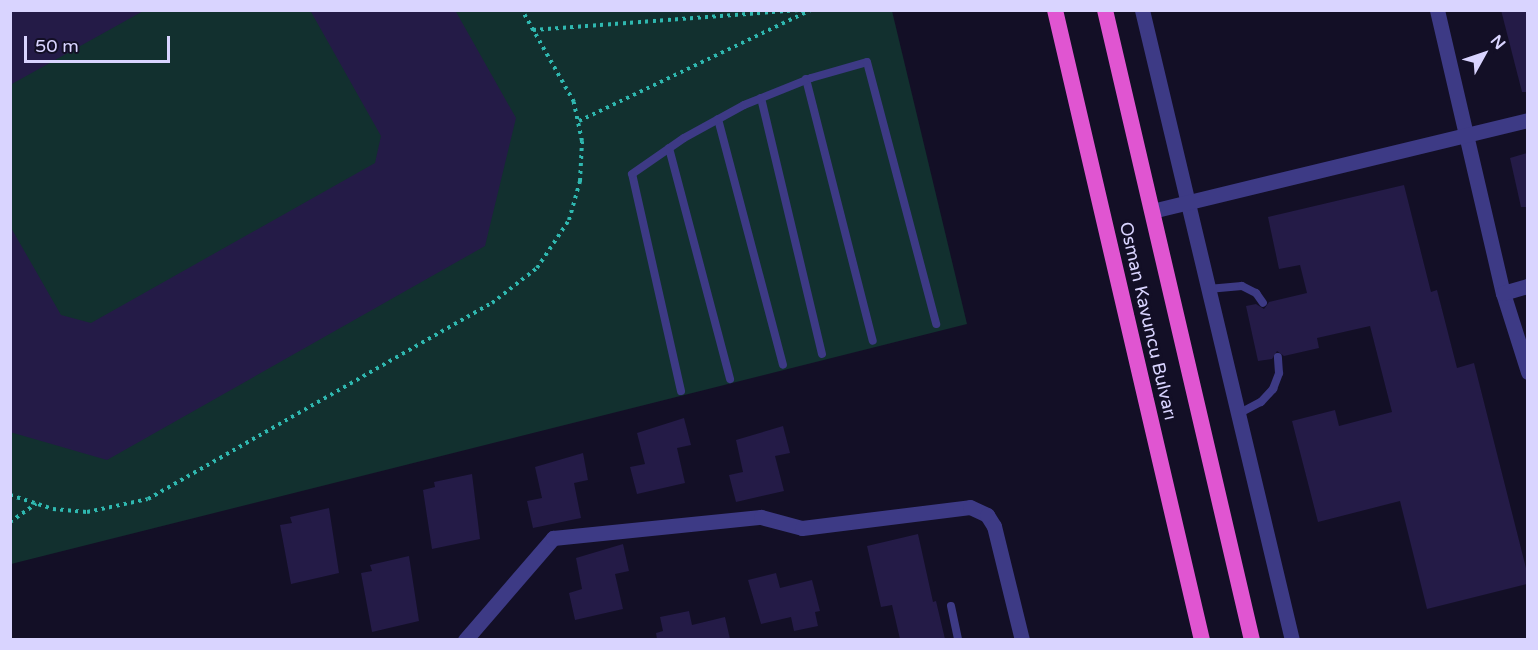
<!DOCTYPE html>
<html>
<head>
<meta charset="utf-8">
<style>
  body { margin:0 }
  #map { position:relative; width:1538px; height:650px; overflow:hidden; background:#130f26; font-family:"Varela Round",sans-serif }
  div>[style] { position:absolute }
  .green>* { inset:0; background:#12302f }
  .building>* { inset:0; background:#241b47 }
  .path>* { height:4px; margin-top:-2px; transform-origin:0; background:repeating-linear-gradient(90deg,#2fb8b0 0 3px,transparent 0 7.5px) }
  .service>* { height:8px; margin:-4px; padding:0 4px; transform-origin:4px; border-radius:4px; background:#3d3a85 }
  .minor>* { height:15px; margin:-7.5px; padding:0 7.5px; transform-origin:7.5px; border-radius:7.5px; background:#3d3a85 }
  .trunk>* { height:16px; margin:-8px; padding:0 8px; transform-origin:8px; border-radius:8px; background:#e055d1 }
  span { translate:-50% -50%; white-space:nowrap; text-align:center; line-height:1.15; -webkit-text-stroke:6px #130f26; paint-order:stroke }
  .street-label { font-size:18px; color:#d9d4ff }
  .frame { position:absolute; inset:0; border:12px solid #d9d4ff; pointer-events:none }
  .north { position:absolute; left:1454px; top:24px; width:60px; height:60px; -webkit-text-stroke:4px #130f26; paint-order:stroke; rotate:50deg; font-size:16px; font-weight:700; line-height:24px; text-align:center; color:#d9d4ff }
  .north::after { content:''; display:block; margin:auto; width:21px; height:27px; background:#d9d4ff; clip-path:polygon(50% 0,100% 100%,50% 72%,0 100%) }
  .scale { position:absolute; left:24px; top:36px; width:146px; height:27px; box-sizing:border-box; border:3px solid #d9d4ff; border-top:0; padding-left:8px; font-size:18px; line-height:21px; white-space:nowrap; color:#d9d4ff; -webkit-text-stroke:4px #130f26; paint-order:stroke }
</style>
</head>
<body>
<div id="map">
  <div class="green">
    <div style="clip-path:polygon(11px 11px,892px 11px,967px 324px,11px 564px)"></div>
  </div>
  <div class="building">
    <div style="clip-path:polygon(10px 10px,145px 10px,10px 85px)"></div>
    <div style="clip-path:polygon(310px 10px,455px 10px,516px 118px,485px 246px,107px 460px,10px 432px,10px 226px,61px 315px,91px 323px,375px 163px,381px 136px)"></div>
    <div style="clip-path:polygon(1501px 10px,1527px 10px,1527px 92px,1522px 92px)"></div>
    <div style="clip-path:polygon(1527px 153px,1527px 207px,1521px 207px,1510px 158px)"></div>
    <div style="clip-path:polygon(1404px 185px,1431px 292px,1437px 290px,1457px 368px,1474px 363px,1527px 572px,1527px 584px,1427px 609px,1400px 501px,1318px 522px,1292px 421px,1335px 410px,1339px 426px,1392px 412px,1370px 326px,1317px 338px,1319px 348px,1284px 356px,1277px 351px,1272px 359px,1258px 361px,1246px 306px,1256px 304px,1264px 309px,1269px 302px,1307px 293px,1300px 265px,1279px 269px,1268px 217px)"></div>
    <div style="clip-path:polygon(684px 418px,691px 445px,677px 448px,685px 483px,637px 494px,630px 467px,645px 464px,637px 433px)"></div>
    <div style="clip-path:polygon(783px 426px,790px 453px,775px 456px,784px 491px,736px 502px,729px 475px,743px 472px,736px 440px)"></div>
    <div style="clip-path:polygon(583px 453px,588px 480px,574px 483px,581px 518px,533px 528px,527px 501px,542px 498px,535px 467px)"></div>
    <div style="clip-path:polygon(472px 474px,480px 539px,432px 549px,423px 490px,435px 487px,434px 482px)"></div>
    <div style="clip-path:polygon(329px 508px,339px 573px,291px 584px,280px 525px,292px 523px,290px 517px)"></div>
    <div style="clip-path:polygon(918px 534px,933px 602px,936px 601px,945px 639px,900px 639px,892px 605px,881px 607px,867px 546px)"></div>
    <div style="clip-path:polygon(623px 544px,629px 571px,615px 574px,623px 609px,575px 620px,569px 593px,582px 589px,576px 558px)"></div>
    <div style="clip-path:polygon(409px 556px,419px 621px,372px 632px,361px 573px,372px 571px,370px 565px)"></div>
    <div style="clip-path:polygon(776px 573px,780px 588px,812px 580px,820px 611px,815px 612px,818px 626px,794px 631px,791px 617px,761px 624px,748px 580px)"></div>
    <div style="clip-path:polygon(689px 611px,692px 625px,725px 617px,730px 639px,657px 639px,656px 633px,663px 631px,660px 617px)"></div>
  </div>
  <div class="path">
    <div style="left:533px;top:30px;width:267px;rotate:-4.3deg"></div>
    <div style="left:579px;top:121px;width:257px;rotate:-25.6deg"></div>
    <div style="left:10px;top:495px;width:45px;rotate:18deg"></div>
    <div style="left:53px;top:509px;width:34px;rotate:5deg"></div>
    <div style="left:87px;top:512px;width:62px;rotate:-12deg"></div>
    <div style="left:148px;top:499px;width:396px;rotate:-29.7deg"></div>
    <div style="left:492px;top:303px;width:57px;rotate:-37.9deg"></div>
    <div style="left:537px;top:268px;width:58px;rotate:-56.3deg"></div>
    <div style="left:569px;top:220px;width:41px;rotate:-74.2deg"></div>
    <div style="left:580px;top:181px;width:40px;rotate:-87.1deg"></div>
    <div style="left:582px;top:141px;width:40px;rotate:-102deg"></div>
    <div style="left:574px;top:102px;width:106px;rotate:-119.5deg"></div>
    <div style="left:10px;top:522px;width:32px;rotate:-35deg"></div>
  </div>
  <div class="service">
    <div style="left:806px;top:79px;width:270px;rotate:75.7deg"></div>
    <div style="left:761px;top:98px;width:263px;rotate:76.6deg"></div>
    <div style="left:718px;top:119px;width:254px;rotate:75.2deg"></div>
    <div style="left:669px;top:148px;width:239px;rotate:75.2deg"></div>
    <div style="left:1208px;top:289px;width:34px;rotate:-5deg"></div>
    <div style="left:1242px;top:286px;width:16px;rotate:27deg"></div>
    <div style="left:1256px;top:293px;width:12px;rotate:55deg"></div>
    <div style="left:681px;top:391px;width:222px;rotate:-102.7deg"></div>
    <div style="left:632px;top:174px;width:63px;rotate:-34.7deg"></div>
    <div style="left:684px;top:138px;width:68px;rotate:-28.8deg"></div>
    <div style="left:744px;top:105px;width:72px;rotate:-21.9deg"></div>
    <div style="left:811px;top:78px;width:58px;rotate:-15.9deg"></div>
    <div style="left:867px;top:62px;width:271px;rotate:75.2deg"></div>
    <div style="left:1238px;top:414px;width:26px;rotate:-28deg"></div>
    <div style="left:1261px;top:402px;width:18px;rotate:-47deg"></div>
    <div style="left:1273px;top:389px;width:17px;rotate:-69deg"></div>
    <div style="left:1279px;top:373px;width:16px;rotate:-94deg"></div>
    <div style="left:951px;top:606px;width:35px;rotate:78deg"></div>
  </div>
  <div class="minor">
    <div style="left:1142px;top:10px;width:648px;rotate:76.61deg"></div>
    <div style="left:1437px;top:10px;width:291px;rotate:76.9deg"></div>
    <div style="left:1503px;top:293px;width:83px;rotate:72.4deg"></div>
    <div style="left:1152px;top:211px;width:387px;rotate:-13.6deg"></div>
    <div style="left:1503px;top:293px;width:26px;rotate:-16deg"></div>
    <div style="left:465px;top:640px;width:135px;rotate:-49.2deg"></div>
    <div style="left:553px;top:538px;width:209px;rotate:-5.8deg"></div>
    <div style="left:761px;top:517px;width:42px;rotate:15deg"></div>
    <div style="left:802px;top:528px;width:169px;rotate:-7.1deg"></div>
    <div style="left:970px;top:507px;width:19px;rotate:25deg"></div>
    <div style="left:987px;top:515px;width:13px;rotate:58deg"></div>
    <div style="left:994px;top:526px;width:117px;rotate:76.2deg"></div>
  </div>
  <div class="trunk">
    <div style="left:1055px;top:10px;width:647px;rotate:76.87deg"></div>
    <div style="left:1105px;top:10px;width:647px;rotate:76.87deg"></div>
  </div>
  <div class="street-label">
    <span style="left:1148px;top:321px;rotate:77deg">Osman Kavuncu Bulvarı</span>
  </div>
  <div class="frame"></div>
  <div class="north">N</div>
  <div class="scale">50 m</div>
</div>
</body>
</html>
